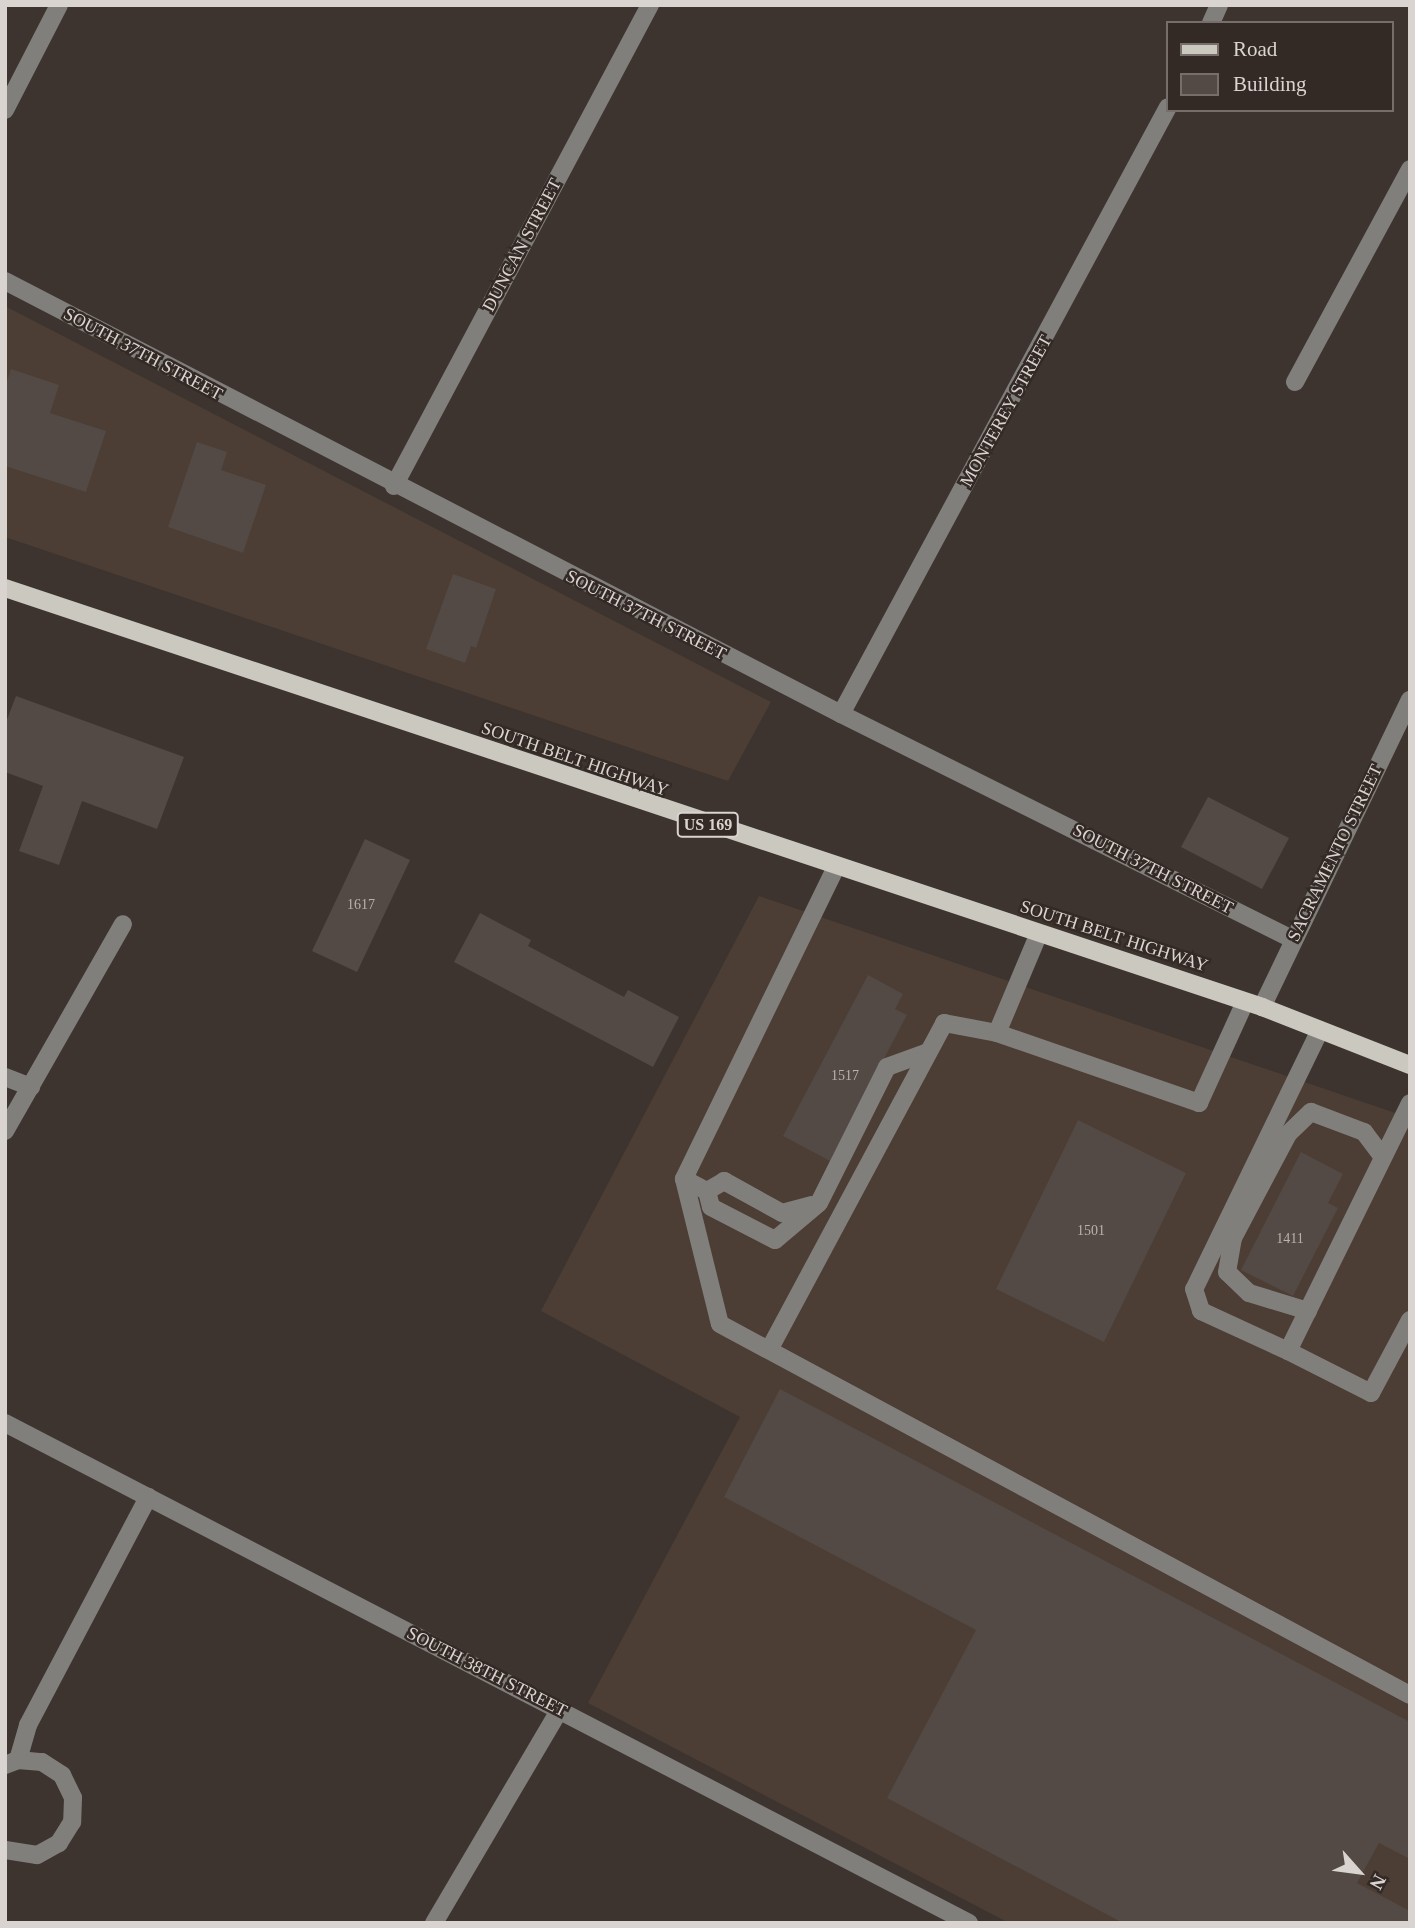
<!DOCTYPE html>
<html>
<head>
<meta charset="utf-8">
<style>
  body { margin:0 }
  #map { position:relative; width:1415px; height:1928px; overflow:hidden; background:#3d342f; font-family:"Times New Roman",serif }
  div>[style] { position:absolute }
  .built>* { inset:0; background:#4c3d35 }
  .building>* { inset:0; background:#534a45 }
  .minor>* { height:18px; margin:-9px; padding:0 9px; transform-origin:9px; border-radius:9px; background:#817f7b }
  .major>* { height:18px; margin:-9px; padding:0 9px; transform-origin:9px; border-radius:9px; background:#cbc8bf }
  span { translate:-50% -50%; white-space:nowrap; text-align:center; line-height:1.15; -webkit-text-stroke:5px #332a26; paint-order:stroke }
  .number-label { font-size:14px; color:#b8b2ae }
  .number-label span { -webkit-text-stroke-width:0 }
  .shield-label span { padding:2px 5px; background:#332a26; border:2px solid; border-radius:5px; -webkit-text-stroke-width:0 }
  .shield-label { font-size:16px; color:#dad4d1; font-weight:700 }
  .street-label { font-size:18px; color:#dad4d1 }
  .frame { position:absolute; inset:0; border:7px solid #dad4d1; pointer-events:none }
  .legend { position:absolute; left:1166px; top:21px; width:228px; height:91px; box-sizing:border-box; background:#332a26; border:2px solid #766e6a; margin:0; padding:9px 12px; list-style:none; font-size:21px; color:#dad4d1 }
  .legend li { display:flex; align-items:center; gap:14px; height:35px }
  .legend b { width:35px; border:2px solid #766e6a }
  .north { position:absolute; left:1324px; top:1837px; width:70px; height:70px; -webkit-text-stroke:5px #332a26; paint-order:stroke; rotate:118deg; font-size:19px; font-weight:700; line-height:28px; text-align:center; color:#dad4d1 }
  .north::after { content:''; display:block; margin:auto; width:24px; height:32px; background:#dad4d1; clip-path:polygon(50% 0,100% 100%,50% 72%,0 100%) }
</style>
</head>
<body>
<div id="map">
  <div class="built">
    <div style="clip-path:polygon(5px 306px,771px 702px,728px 781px,5px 537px)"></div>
    <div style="clip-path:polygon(759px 896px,1410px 1118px,1410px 1923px,1009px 1923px,588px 1703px,740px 1417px,541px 1311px)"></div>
  </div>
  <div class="building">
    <div style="clip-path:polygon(11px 369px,59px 385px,50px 413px,106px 431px,86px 492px,5px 466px,5px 387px)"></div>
    <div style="clip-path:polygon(197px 442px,227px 452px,221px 470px,266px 485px,243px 553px,168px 527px)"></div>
    <div style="clip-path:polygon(453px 574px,496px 589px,476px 648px,471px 646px,465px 663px,426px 649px)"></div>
    <div style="clip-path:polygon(16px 696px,184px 757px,157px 829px,82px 801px,59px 865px,19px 851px,43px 786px,5px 772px,5px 725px)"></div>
    <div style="clip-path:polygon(1208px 797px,1289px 838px,1262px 889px,1181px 847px)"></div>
    <div style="clip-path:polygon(365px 839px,410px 860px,357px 972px,312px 951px)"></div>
    <div style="clip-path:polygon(480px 913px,531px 940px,528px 946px,624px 997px,628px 990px,679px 1017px,653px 1067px,454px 962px)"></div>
    <div style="clip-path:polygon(868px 975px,903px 994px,895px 1009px,907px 1015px,830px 1161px,783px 1136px)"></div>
    <div style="clip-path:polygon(1078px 1120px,1186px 1173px,1104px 1342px,996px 1289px)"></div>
    <div style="clip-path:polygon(1301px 1152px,1343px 1174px,1328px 1203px,1338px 1208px,1293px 1296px,1241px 1270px)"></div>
    <div style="clip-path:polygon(780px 1389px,1410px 1722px,1410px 1859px,1379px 1843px,1357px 1883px,1410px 1911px,1408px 1923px,1123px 1923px,887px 1798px,976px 1630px,724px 1497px)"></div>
  </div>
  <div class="minor">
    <div style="left:1211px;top:23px;width:20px;rotate:-66deg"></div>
    <div style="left:5px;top:110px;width:118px;rotate:-62.8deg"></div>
    <div style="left:5px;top:281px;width:941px;rotate:27.38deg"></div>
    <div style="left:841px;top:714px;width:504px;rotate:26.51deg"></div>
    <div style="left:1295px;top:382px;width:242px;rotate:-61.6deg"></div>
    <div style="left:394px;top:486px;width:545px;rotate:-61.98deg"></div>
    <div style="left:841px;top:714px;width:689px;rotate:-61.69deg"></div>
    <div style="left:836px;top:867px;width:347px;rotate:116deg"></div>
    <div style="left:684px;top:1179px;width:149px;rotate:76.1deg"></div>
    <div style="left:720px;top:1324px;width:783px;rotate:28.27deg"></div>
    <div style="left:1262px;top:1007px;width:341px;rotate:-64.3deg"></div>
    <div style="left:1320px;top:1030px;width:288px;rotate:115.9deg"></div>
    <div style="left:1194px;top:1289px;width:23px;rotate:72deg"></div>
    <div style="left:1201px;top:1311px;width:96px;rotate:24.7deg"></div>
    <div style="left:1288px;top:1351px;width:276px;rotate:-63.8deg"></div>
    <div style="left:997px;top:1033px;width:108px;rotate:-67.2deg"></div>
    <div style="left:5px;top:1077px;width:28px;rotate:21deg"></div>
    <div style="left:5px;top:1131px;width:238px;rotate:-60.3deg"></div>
    <div style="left:684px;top:1179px;width:26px;rotate:28deg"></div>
    <div style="left:707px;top:1191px;width:16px;rotate:76deg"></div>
    <div style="left:711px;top:1207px;width:72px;rotate:27.3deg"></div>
    <div style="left:775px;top:1240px;width:57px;rotate:-40.1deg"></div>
    <div style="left:819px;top:1203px;width:152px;rotate:-63.4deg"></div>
    <div style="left:887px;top:1067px;width:44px;rotate:-20.1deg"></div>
    <div style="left:707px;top:1191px;width:20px;rotate:-30deg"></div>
    <div style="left:724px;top:1181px;width:66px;rotate:28.9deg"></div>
    <div style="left:782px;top:1213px;width:31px;rotate:-15deg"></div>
    <div style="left:1308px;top:1311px;width:62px;rotate:-163deg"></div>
    <div style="left:1249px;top:1293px;width:30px;rotate:-136deg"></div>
    <div style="left:1227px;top:1272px;width:35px;rotate:-80deg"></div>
    <div style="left:1233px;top:1238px;width:118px;rotate:-62.1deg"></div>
    <div style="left:1288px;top:1134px;width:32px;rotate:-44deg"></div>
    <div style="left:1311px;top:1112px;width:57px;rotate:20.7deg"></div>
    <div style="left:1364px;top:1132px;width:31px;rotate:53deg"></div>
    <div style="left:769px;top:1350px;width:371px;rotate:-61.8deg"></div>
    <div style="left:944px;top:1023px;width:54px;rotate:10.7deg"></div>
    <div style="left:997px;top:1033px;width:214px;rotate:19.1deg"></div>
    <div style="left:1199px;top:1103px;width:111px;rotate:-65.5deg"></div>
    <div style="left:1288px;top:1351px;width:93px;rotate:26.8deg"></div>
    <div style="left:1371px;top:1393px;width:83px;rotate:-61.9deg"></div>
    <div style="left:5px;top:1423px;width:1086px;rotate:27.41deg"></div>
    <div style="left:18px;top:1760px;width:36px;rotate:-74deg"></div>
    <div style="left:28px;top:1725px;width:258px;rotate:-62.2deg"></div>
    <div style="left:5px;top:1765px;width:14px;rotate:-21deg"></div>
    <div style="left:18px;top:1760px;width:24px;rotate:5deg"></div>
    <div style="left:42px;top:1762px;width:24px;rotate:33deg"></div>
    <div style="left:62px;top:1775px;width:25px;rotate:64deg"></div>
    <div style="left:73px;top:1798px;width:24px;rotate:92deg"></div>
    <div style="left:72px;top:1822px;width:25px;rotate:122deg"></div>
    <div style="left:59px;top:1843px;width:25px;rotate:151deg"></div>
    <div style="left:37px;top:1855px;width:32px;rotate:-171deg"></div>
    <div style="left:434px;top:1923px;width:248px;rotate:-59.5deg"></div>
  </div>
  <div class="major">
    <div style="left:5px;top:588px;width:1325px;rotate:18.43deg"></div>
    <div style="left:1262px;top:1007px;width:159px;rotate:21.4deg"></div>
  </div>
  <div class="number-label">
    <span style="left:361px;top:905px">1617</span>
    <span style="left:845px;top:1076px">1517</span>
    <span style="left:1091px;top:1231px">1501</span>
    <span style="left:1290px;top:1239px">1411</span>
  </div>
  <div class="shield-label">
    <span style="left:708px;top:825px">US 169</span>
  </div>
  <div class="street-label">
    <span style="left:522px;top:245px;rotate:-62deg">DUNCAN STREET</span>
    <span style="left:143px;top:354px;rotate:28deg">SOUTH 37TH STREET</span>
    <span style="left:1006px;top:411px;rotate:-61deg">MONTEREY STREET</span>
    <span style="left:646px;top:615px;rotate:27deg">SOUTH 37TH STREET</span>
    <span style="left:575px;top:759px;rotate:19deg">SOUTH BELT HIGHWAY</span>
    <span style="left:1335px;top:853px;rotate:-64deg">SACRAMENTO STREET</span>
    <span style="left:1153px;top:869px;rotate:27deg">SOUTH 37TH STREET</span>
    <span style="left:1114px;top:936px;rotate:18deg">SOUTH BELT HIGHWAY</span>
    <span style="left:487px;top:1672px;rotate:27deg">SOUTH 38TH STREET</span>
  </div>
  <div class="frame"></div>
  <ul class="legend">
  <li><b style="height:9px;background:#cbc8bf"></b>Road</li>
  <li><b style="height:19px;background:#534a45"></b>Building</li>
  </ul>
  <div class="north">N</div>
</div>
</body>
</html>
